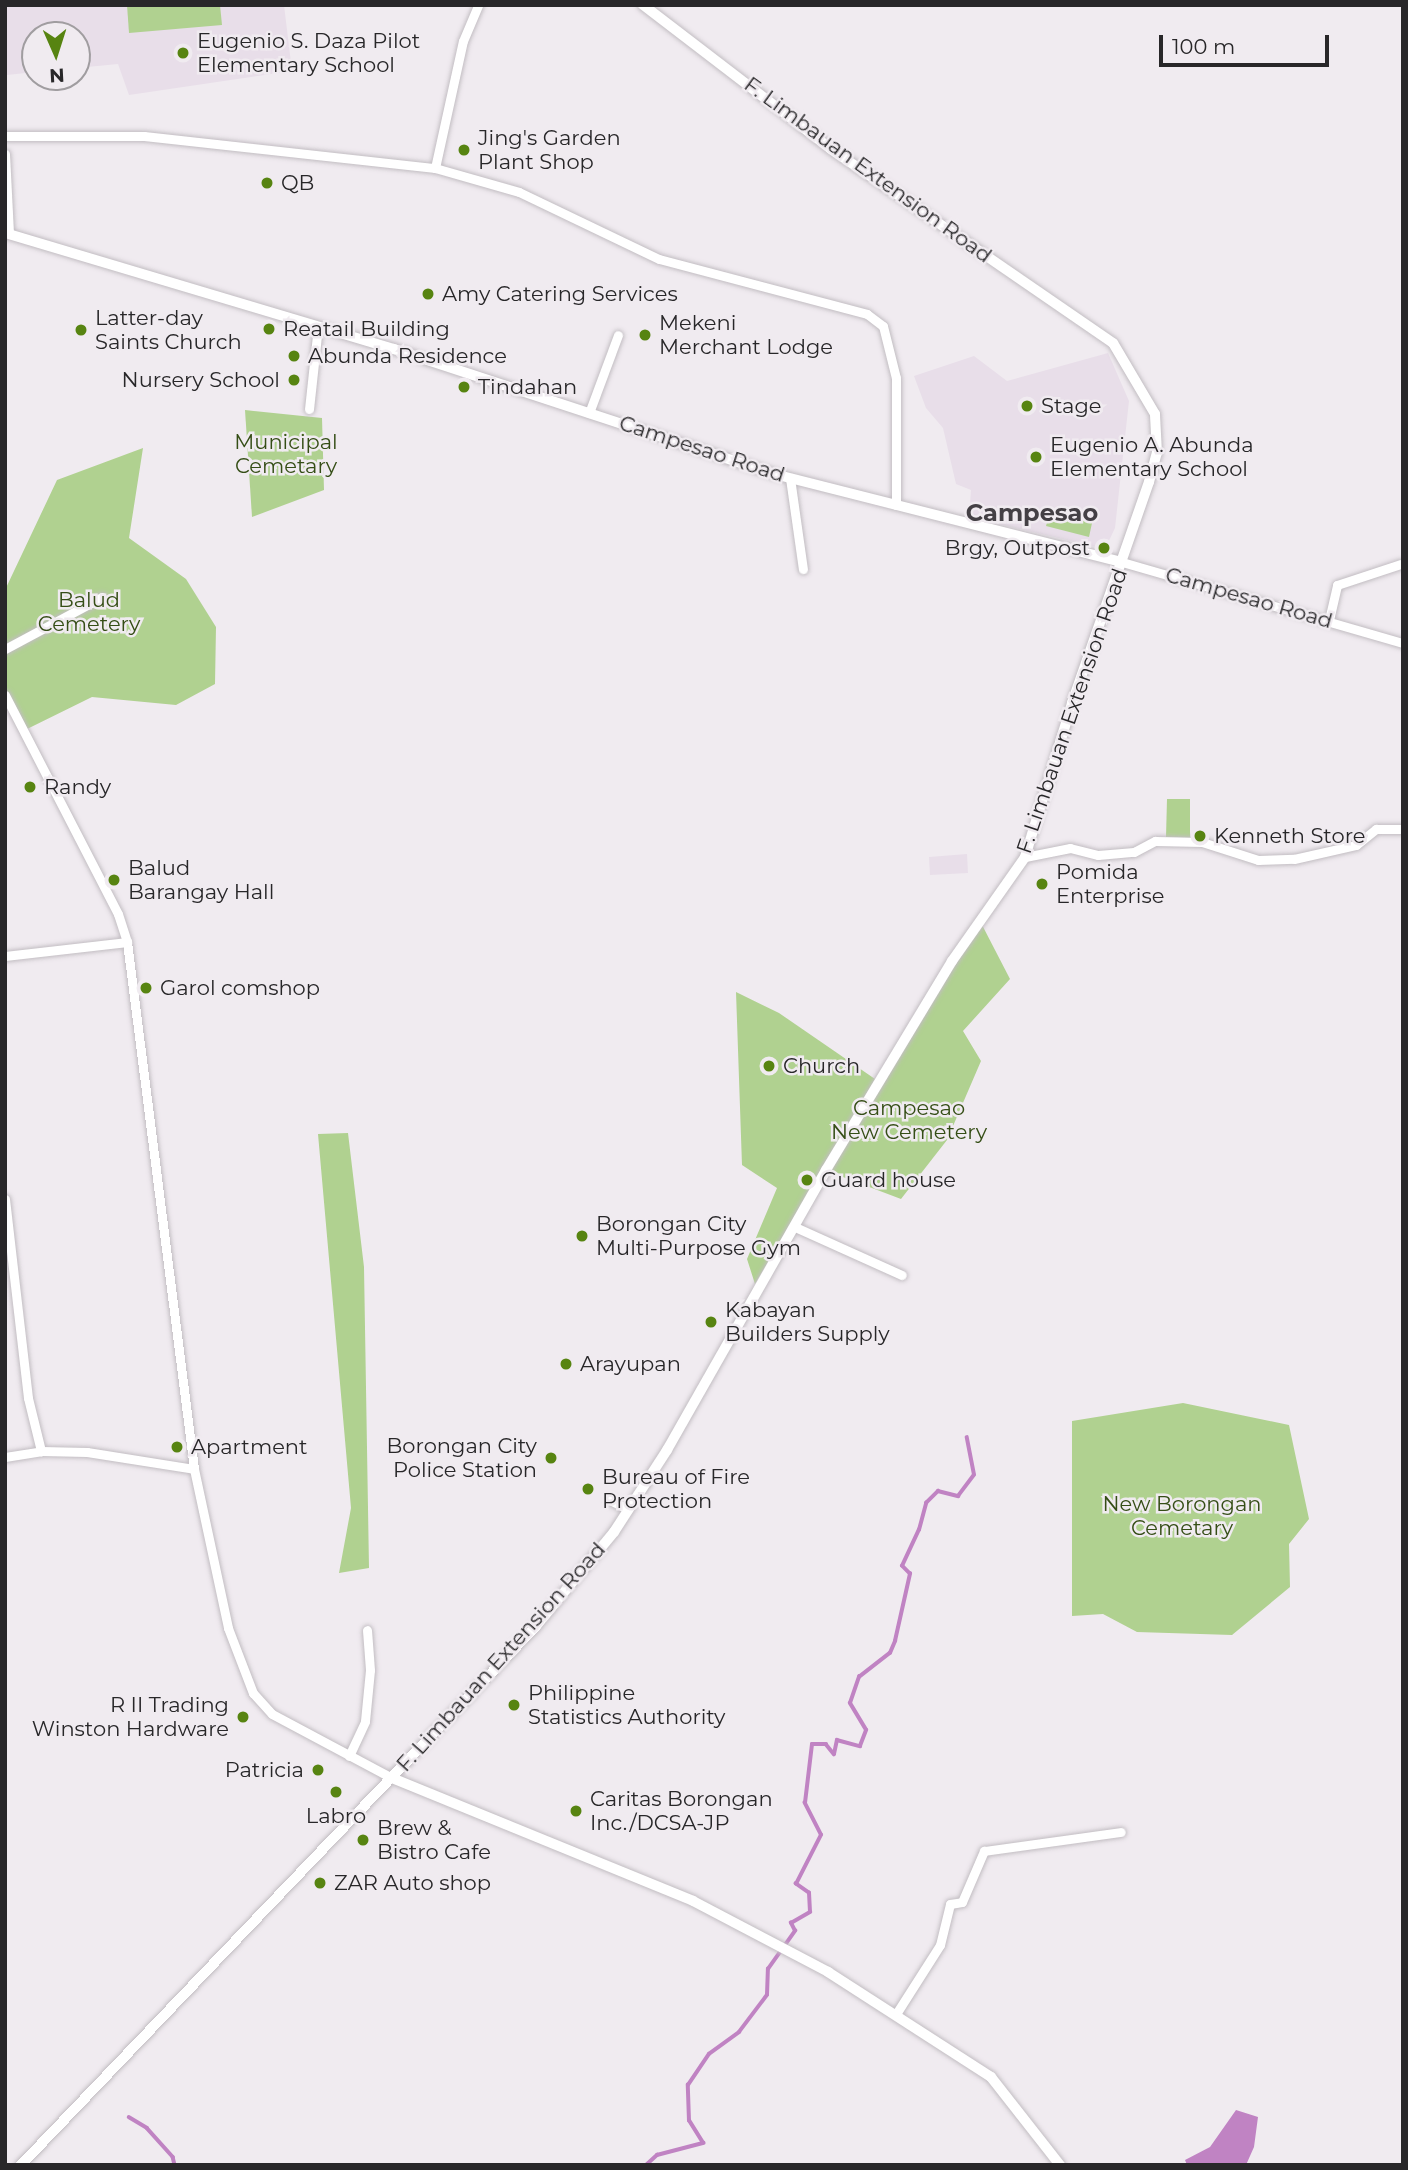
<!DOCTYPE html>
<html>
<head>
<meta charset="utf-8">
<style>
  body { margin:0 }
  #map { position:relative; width:1408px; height:2170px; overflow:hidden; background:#f0ebf0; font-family:Montserrat,sans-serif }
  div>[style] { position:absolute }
  .built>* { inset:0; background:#e8dee9 }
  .green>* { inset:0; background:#b0d190 }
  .water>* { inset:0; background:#c083c3 }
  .stream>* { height:3.5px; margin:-1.75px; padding:0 1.75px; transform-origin:1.75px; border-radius:1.75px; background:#c083c3 }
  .roads { filter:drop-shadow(0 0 2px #c2bdc2) drop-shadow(0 0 2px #c2bdc2) }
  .minor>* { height:9px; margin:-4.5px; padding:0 4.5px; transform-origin:4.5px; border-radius:4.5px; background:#fff }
  .tertiary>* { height:10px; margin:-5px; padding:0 5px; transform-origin:5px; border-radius:5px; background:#fff }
  .dots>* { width:19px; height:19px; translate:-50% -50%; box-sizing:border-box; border:4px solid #f0ebf0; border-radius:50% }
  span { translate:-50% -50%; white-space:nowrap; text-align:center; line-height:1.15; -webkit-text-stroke:5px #f0ebf0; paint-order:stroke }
  .poi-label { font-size:21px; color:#282729 }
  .left { translate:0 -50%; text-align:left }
  .right { translate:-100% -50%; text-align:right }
  .street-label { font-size:21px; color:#282729 }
  .park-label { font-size:21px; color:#354e16 }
  .quarter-label { font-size:24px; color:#444045; font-weight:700 }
  .frame { position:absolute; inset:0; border:7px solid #282729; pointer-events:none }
  .north { position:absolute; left:21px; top:21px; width:70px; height:70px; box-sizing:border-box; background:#f0ebf0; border:2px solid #a09da0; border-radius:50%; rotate:177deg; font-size:19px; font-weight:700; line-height:28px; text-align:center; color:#282729 }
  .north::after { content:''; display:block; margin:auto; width:24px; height:32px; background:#578411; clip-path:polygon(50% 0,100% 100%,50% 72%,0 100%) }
  .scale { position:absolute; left:1159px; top:35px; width:170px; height:32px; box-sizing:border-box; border:4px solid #282729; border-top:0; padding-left:9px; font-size:21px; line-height:24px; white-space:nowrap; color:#282729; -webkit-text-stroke:5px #f0ebf0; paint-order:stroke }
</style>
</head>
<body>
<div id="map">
  <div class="built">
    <div style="clip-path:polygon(5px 5px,284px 5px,292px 71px,129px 95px,118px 64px,77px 68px,77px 35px,35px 35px,35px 72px,7px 75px)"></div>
    <div style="clip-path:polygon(1108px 353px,1129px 401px,1115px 528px,1105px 549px,969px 517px,971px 490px,956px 484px,943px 428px,926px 408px,914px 376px,974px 356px,1007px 381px)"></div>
    <div style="clip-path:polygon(967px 854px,968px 873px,930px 875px,929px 857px)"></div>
  </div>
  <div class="green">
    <div style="clip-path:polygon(127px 5px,220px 5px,222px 25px,129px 33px)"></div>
    <div style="clip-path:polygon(245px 410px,322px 418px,324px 490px,252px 517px)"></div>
    <div style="clip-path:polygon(143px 448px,129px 538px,186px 579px,216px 627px,215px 684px,176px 705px,92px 697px,23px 731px,5px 695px,5px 590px,57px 480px)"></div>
    <div style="clip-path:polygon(1050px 512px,1092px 523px,1089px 537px,1046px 526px)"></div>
    <div style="clip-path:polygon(1167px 799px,1190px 799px,1190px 838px,1166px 837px)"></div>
    <div style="clip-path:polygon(980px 921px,1010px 979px,963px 1031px,981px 1061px,947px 1140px,901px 1199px,827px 1171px)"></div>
    <div style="clip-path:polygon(736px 992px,779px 1013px,875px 1079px,755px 1284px,747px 1259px,777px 1188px,742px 1165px)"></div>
    <div style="clip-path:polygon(348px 1133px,364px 1267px,369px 1568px,339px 1573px,351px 1508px,318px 1134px)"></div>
    <div style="clip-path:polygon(1183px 1403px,1289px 1425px,1309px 1519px,1289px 1544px,1290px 1587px,1232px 1635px,1137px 1632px,1103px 1614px,1072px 1616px,1072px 1421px)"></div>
  </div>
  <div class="water">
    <div style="clip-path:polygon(1236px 2110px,1258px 2117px,1254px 2147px,1246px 2165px,1187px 2165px,1185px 2160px,1210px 2147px)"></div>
  </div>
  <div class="stream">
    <div style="left:129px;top:2117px;width:21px;rotate:31deg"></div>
    <div style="left:147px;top:2128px;width:39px;rotate:48deg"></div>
    <div style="left:173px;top:2157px;width:8px;rotate:76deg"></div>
    <div style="left:646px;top:2165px;width:15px;rotate:-42deg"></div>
    <div style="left:657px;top:2155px;width:48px;rotate:-14.6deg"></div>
    <div style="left:703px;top:2143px;width:26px;rotate:-122deg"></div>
    <div style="left:689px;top:2121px;width:36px;rotate:-92deg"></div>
    <div style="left:688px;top:2085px;width:37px;rotate:-56deg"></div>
    <div style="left:709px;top:2054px;width:37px;rotate:-36deg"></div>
    <div style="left:739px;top:2032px;width:46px;rotate:-52.9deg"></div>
    <div style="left:767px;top:1995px;width:26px;rotate:-88deg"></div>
    <div style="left:768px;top:1969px;width:47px;rotate:-54.6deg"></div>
    <div style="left:795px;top:1931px;width:9px;rotate:-117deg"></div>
    <div style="left:791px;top:1923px;width:22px;rotate:-30deg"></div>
    <div style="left:810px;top:1912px;width:19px;rotate:-93deg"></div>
    <div style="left:809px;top:1893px;width:16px;rotate:-145deg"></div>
    <div style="left:796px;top:1884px;width:55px;rotate:-63deg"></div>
    <div style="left:821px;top:1835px;width:36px;rotate:-117deg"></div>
    <div style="left:805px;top:1803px;width:59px;rotate:-83.2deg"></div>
    <div style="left:812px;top:1744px;width:14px"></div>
    <div style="left:826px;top:1744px;width:13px;rotate:51deg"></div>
    <div style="left:834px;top:1754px;width:14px;rotate:-78deg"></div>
    <div style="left:837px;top:1740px;width:24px;rotate:15deg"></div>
    <div style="left:860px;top:1746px;width:17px;rotate:-69deg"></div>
    <div style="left:866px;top:1730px;width:31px;rotate:-121deg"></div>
    <div style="left:850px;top:1703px;width:28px;rotate:-71deg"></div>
    <div style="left:859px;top:1677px;width:39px;rotate:-38deg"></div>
    <div style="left:890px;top:1653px;width:13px;rotate:-67deg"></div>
    <div style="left:895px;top:1641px;width:69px;rotate:-77.4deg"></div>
    <div style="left:910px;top:1574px;width:11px;rotate:-135deg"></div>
    <div style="left:902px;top:1566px;width:40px;rotate:-65deg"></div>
    <div style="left:919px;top:1530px;width:28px;rotate:-75deg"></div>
    <div style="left:926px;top:1503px;width:17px;rotate:-45deg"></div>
    <div style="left:938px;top:1491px;width:21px;rotate:14deg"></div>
    <div style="left:958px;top:1496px;width:26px;rotate:-53deg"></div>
    <div style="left:974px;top:1475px;width:38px;rotate:-101deg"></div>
  </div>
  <div class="roads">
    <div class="minor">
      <div style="left:5px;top:136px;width:139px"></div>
      <div style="left:144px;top:136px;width:293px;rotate:6.3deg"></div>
      <div style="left:435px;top:168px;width:87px;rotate:15.9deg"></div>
      <div style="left:519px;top:192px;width:155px;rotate:25.6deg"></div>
      <div style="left:659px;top:259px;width:215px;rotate:14.8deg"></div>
      <div style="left:867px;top:314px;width:20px;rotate:37deg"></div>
      <div style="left:883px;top:326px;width:54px;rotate:76deg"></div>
      <div style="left:896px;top:378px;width:127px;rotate:90deg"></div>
      <div style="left:5px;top:154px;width:78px;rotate:87.1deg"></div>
      <div style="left:435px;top:168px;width:130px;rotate:-77.6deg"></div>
      <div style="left:463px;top:41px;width:39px;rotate:-67deg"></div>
      <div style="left:309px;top:409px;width:83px;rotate:-83.8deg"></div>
      <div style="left:589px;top:413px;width:83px;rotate:-69.6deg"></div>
      <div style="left:790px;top:478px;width:92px;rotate:81.9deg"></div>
      <div style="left:1122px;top:562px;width:292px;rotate:16.1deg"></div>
      <div style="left:1329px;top:620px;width:36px;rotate:-77deg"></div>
      <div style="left:1337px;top:585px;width:67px;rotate:-18.2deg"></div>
      <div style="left:5px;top:649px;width:110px;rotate:-28.2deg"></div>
      <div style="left:5px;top:695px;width:246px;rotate:62.7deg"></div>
      <div style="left:118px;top:914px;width:29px;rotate:72deg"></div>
      <div style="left:127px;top:942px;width:531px;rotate:82.75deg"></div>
      <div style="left:194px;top:1469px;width:163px;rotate:77.9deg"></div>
      <div style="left:228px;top:1628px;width:70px;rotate:69deg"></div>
      <div style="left:253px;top:1693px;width:28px;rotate:48deg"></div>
      <div style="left:272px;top:1714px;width:136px;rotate:28.1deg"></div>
      <div style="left:1025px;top:857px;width:46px;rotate:-11.3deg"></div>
      <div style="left:1070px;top:848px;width:29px;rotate:14deg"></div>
      <div style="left:1098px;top:855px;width:36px;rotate:-5deg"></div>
      <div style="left:1134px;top:852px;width:24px;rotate:-28deg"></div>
      <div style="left:1155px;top:841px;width:47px;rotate:1.2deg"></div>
      <div style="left:1202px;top:842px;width:59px;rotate:17.8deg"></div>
      <div style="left:1258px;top:860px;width:36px;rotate:-2deg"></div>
      <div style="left:1294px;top:859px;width:64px;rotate:-12.7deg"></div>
      <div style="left:1356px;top:845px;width:26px;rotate:-39deg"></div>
      <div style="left:1376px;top:829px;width:27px"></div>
      <div style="left:5px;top:956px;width:123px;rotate:-6.5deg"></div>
      <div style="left:5px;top:1199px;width:200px;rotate:83.4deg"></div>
      <div style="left:28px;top:1398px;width:55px;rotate:76.2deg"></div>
      <div style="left:41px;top:1451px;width:46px;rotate:1.2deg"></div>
      <div style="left:87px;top:1452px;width:108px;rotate:9deg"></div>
      <div style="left:795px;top:1227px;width:117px;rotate:24.2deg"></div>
      <div style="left:5px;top:1457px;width:36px;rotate:-9deg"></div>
      <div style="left:610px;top:1500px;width:20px;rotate:27deg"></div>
      <div style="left:349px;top:1756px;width:38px;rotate:-65deg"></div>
      <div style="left:365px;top:1721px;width:51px;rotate:-84.4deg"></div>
      <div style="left:370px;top:1670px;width:40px;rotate:-94.3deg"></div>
      <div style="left:896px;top:2014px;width:82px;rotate:-57.5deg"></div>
      <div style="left:940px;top:1945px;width:42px;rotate:-76.3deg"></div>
      <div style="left:950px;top:1904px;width:12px;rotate:-9deg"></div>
      <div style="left:962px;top:1902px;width:56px;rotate:-66.7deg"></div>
      <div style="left:984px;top:1851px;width:138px;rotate:-7.9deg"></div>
    </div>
    <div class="tertiary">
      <div style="left:5px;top:233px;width:406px;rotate:16.6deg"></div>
      <div style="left:394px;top:349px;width:400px;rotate:18.2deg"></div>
      <div style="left:774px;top:474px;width:359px;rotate:14.2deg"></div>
      <div style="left:392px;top:1778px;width:325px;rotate:22.2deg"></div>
      <div style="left:693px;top:1901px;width:153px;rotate:27.7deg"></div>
      <div style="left:828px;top:1972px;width:194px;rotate:32.8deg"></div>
      <div style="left:991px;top:2077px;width:112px;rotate:51.9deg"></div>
      <div style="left:21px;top:2165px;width:745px;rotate:-46.3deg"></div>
      <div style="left:536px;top:1626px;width:122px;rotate:-50.3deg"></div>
      <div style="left:614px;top:1532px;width:98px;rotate:-57.1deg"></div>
      <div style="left:667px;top:1450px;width:322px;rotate:-60.4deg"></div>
      <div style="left:826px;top:1170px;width:244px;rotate:-58.9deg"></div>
      <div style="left:952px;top:961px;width:127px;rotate:-54.9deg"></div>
      <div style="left:1025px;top:857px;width:161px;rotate:-73deg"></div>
      <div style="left:1072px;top:703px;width:234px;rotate:-70.8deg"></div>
      <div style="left:1149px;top:482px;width:30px;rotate:-75deg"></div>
      <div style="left:1157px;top:453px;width:39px;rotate:-93deg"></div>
      <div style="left:1155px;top:414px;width:82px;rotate:-120.6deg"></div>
      <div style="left:1113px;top:343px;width:342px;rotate:-145.5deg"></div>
      <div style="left:831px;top:149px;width:237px;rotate:-142.5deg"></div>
    </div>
  </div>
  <div class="dots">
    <div style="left:183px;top:53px;background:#578411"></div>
    <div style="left:464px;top:150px;background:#578411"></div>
    <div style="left:267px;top:183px;background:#578411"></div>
    <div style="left:428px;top:294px;background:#578411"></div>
    <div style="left:269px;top:329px;background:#578411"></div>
    <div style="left:81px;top:330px;background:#578411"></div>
    <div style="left:645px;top:335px;background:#578411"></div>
    <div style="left:294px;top:356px;background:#578411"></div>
    <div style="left:294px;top:380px;background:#578411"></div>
    <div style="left:464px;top:387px;background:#578411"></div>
    <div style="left:1027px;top:406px;background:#578411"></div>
    <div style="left:1036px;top:457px;background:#578411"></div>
    <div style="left:1104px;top:548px;background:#578411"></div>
    <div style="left:30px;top:787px;background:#578411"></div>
    <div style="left:1200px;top:836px;background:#578411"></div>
    <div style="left:114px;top:880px;background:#578411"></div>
    <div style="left:1042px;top:884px;background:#578411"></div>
    <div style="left:146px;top:988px;background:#578411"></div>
    <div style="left:769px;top:1066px;background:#578411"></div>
    <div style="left:807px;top:1180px;background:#578411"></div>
    <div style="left:582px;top:1236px;background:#578411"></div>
    <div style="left:711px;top:1322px;background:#578411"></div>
    <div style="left:566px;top:1364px;background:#578411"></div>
    <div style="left:177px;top:1447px;background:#578411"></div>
    <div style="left:551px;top:1458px;background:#578411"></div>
    <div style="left:588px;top:1489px;background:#578411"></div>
    <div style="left:514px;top:1705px;background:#578411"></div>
    <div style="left:243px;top:1717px;background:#578411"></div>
    <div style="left:318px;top:1770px;background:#578411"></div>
    <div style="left:336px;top:1792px;background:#578411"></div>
    <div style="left:576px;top:1811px;background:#578411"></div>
    <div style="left:363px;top:1840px;background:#578411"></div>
    <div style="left:320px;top:1883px;background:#578411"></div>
  </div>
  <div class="poi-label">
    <span class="left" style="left:197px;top:53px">Eugenio S. Daza Pilot<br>Elementary School</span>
    <span class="left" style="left:478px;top:150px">Jing's Garden<br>Plant Shop</span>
    <span class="left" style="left:281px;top:183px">QB</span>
    <span class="left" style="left:442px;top:294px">Amy Catering Services</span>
    <span class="left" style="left:95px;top:330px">Latter-day<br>Saints Church</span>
    <span class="left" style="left:659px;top:335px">Mekeni<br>Merchant Lodge</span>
    <span class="left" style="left:283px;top:329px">Reatail Building</span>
    <span class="left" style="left:308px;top:356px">Abunda Residence</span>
    <span class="right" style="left:280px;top:380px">Nursery School</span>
    <span class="left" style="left:478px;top:387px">Tindahan</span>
    <span class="left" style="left:1041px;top:406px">Stage</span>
    <span class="left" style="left:1050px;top:457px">Eugenio A. Abunda<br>Elementary School</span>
    <span class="right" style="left:1090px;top:548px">Brgy, Outpost</span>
    <span class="left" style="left:44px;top:787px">Randy</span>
    <span class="left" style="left:1214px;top:836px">Kenneth Store</span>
    <span class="left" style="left:128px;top:880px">Balud<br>Barangay Hall</span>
    <span class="left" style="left:1056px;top:884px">Pomida<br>Enterprise</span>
    <span class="left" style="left:160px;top:988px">Garol comshop</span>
    <span class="left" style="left:783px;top:1066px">Church</span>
    <span class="left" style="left:821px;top:1180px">Guard house</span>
    <span class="left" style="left:596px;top:1236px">Borongan City<br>Multi-Purpose Gym</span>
    <span class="left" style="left:725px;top:1322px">Kabayan<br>Builders Supply</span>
    <span class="left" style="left:580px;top:1364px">Arayupan</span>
    <span class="right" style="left:537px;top:1458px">Borongan City<br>Police Station</span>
    <span class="left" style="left:191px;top:1447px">Apartment</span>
    <span class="left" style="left:602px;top:1489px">Bureau of Fire<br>Protection</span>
    <span class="left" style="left:528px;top:1705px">Philippine<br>Statistics Authority</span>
    <span class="right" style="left:229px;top:1717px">R II Trading<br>Winston Hardware</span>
    <span class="right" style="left:304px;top:1770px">Patricia</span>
    <span class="left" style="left:590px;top:1811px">Caritas Borongan<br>Inc./DCSA-JP</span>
    <span style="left:336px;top:1816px">Labro</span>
    <span class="left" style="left:377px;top:1840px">Brew &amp;<br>Bistro Cafe</span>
    <span class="left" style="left:334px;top:1883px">ZAR Auto shop</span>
  </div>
  <div class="street-label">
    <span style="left:868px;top:170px;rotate:36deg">F. Limbauan Extension Road</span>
    <span style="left:702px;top:449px;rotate:18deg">Campesao Road</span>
    <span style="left:1249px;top:598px;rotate:16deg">Campesao Road</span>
    <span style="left:1072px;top:711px;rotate:-71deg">F. Limbauan Extension Road</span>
    <span style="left:501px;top:1657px;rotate:-48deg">F. Limbauan Extension Road</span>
  </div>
  <div class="park-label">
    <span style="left:286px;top:454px">Municipal<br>Cemetary</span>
    <span style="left:89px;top:612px">Balud<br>Cemetery</span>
    <span style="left:909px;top:1120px">Campesao<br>New Cemetery</span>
    <span style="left:1182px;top:1516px">New Borongan<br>Cemetary</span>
  </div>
  <div class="quarter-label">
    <span style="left:1032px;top:513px">Campesao</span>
  </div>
  <div class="frame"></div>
  <div class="north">N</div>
  <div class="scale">100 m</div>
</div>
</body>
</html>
